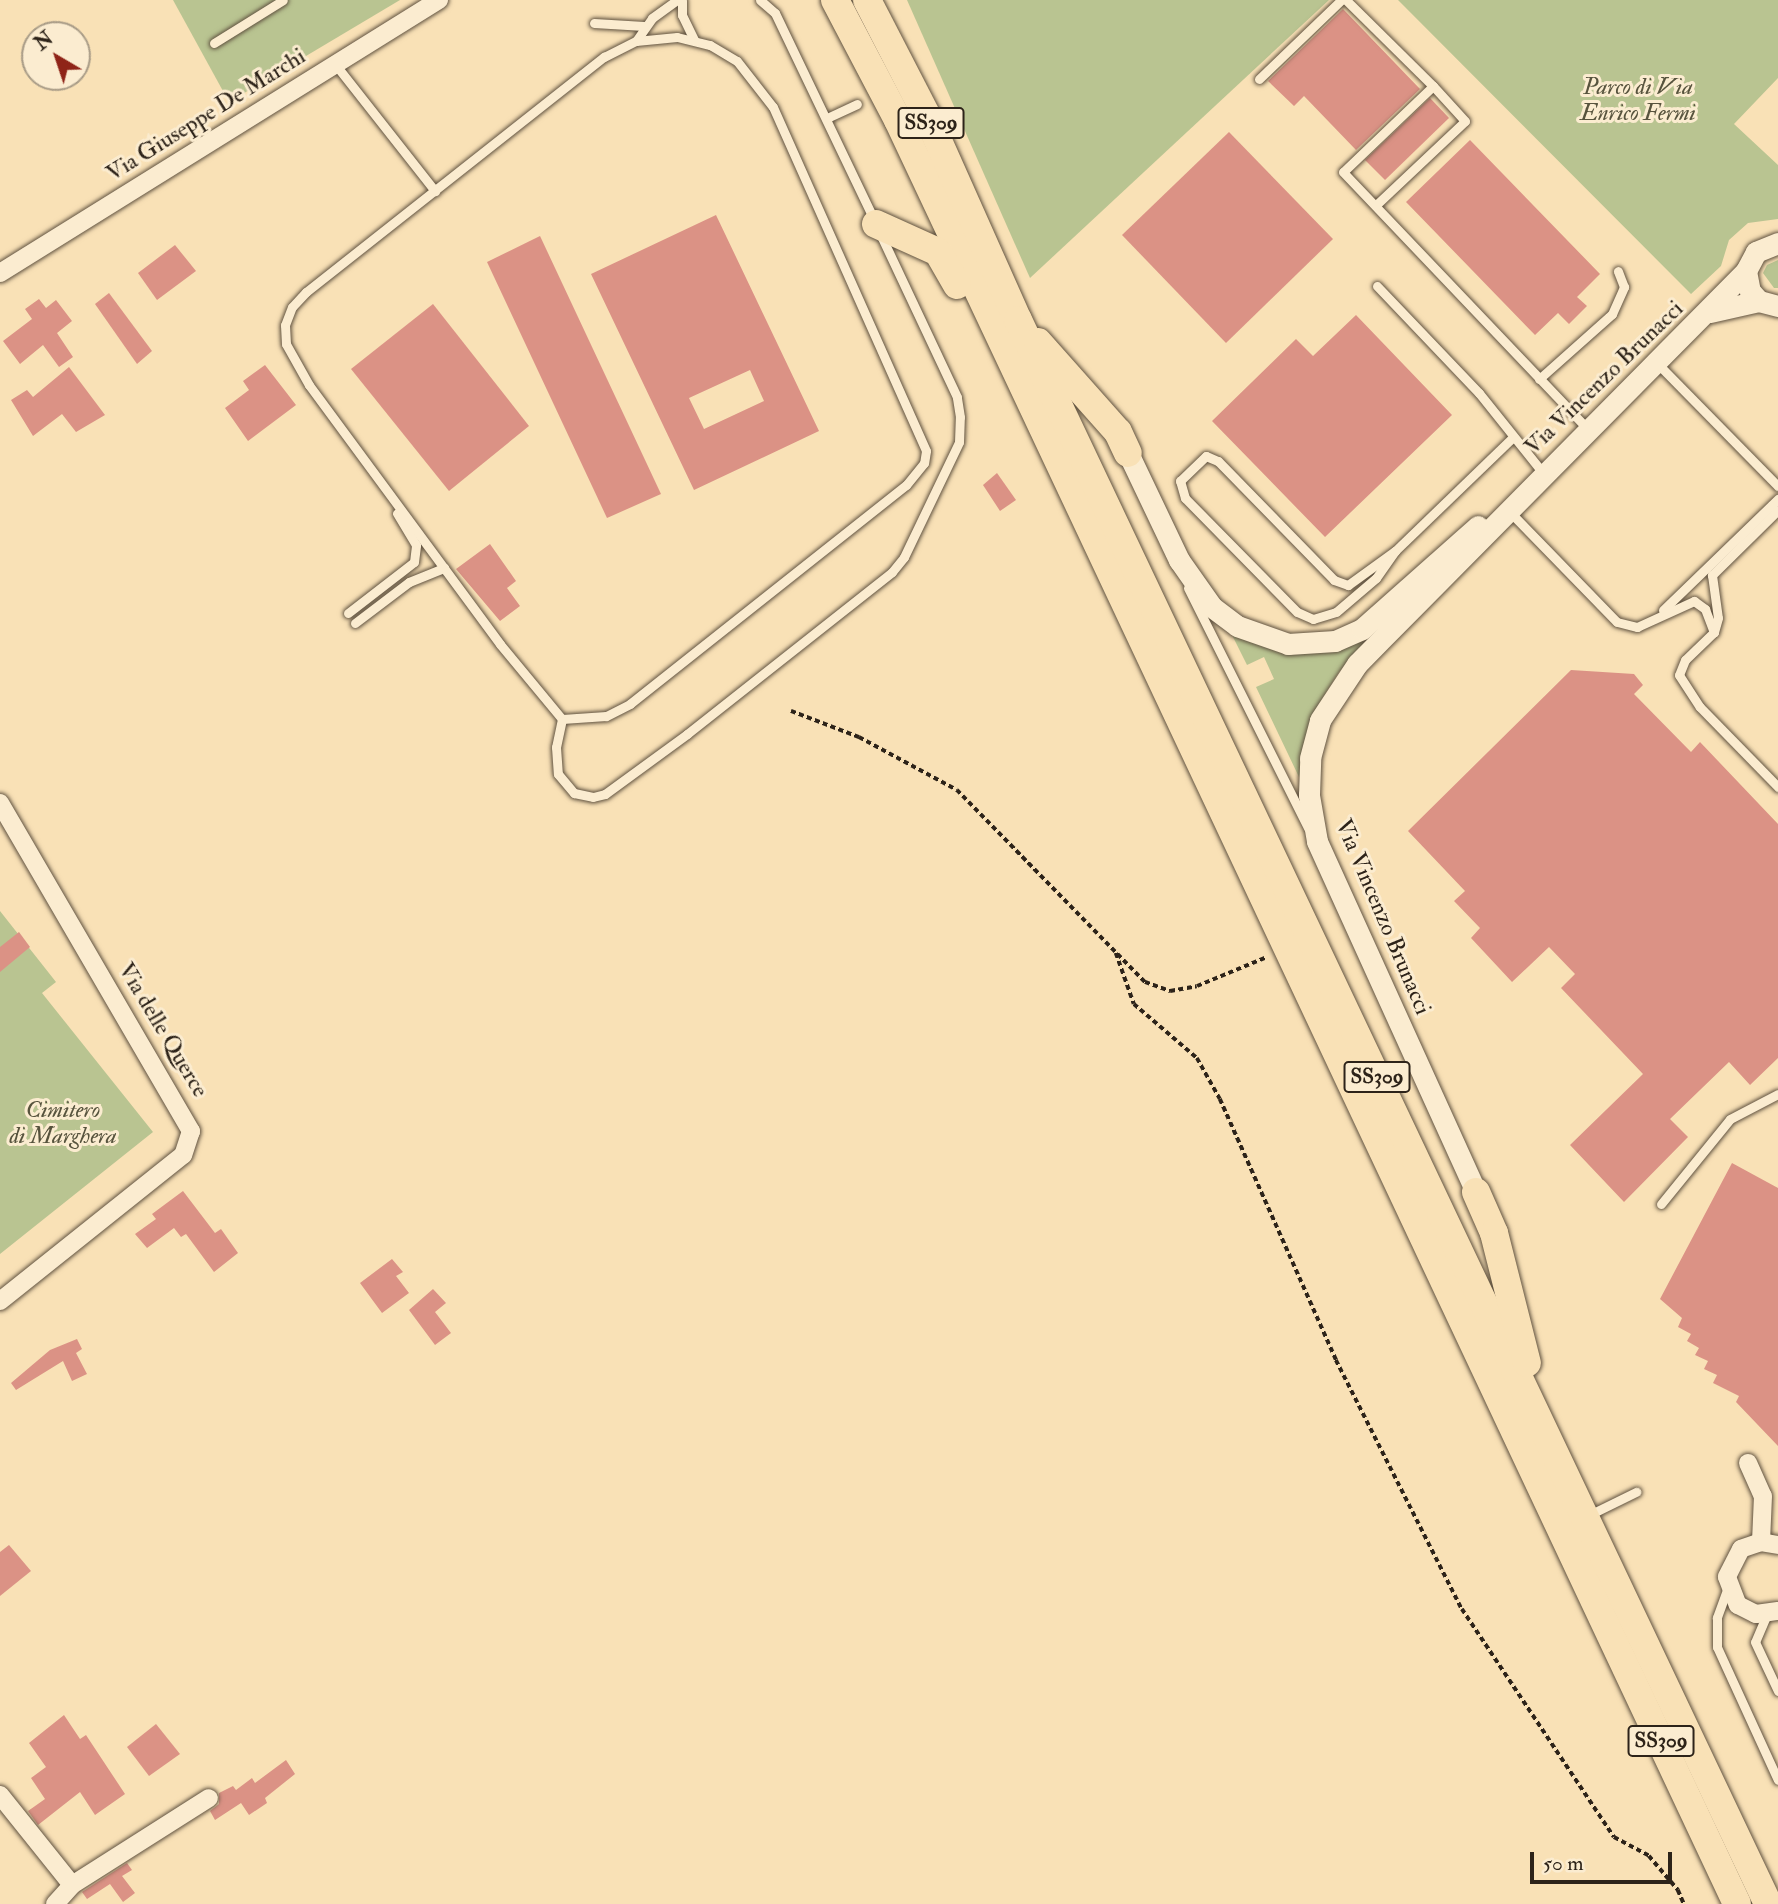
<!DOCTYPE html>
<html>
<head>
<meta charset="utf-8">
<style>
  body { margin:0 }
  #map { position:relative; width:1778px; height:1904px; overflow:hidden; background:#f9e1b6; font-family:"IM FELL Double Pica",serif }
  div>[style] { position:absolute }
  .green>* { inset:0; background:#b9c491 }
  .building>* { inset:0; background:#db9285 }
  .path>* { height:3.5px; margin-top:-1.75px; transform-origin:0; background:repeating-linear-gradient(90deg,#2d2319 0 5px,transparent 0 8.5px) }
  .roads { filter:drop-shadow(0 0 2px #605240) drop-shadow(0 0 2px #605240) }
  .service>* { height:9px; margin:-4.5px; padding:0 4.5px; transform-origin:4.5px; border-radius:4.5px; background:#fbecd0 }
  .minor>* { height:18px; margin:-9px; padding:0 9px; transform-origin:9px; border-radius:9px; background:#fbecd0 }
  .tertiary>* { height:21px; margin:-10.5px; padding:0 10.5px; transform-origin:10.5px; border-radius:10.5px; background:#fbecd0 }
  .primary>* { height:28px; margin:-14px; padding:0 14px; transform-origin:14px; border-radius:14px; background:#f9e1b6 }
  span { translate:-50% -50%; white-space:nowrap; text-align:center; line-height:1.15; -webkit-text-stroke:6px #fbecd0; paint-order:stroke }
  .shield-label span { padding:2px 5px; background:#fbecd0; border:2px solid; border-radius:5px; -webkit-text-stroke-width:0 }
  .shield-label { font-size:21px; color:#2d2319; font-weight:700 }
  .park-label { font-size:23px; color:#57533d; font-style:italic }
  .street-label { font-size:23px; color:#2d2319 }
  .north { position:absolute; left:21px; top:21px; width:70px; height:70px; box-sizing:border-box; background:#fbecd0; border:2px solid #a99c87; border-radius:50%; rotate:321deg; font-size:19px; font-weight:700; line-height:28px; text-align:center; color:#2d2319 }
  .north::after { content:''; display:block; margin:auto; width:24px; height:32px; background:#8f2418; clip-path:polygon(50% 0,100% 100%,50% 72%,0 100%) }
  .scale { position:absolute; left:1530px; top:1852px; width:142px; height:32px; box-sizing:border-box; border:4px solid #2d2319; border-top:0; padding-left:9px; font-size:21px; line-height:24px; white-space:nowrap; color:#2d2319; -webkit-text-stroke:5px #fbecd0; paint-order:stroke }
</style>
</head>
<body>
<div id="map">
  <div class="green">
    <div style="clip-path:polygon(173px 0,400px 0,229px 102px)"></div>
    <div style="clip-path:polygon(907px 0,1329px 0,1030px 278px)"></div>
    <div style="clip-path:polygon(1398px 0,1778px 0,1778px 78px,1734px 124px,1778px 165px,1778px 219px,1748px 223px,1729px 240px,1721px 266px,1691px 294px)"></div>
    <div style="clip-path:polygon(1778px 260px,1778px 288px,1774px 288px,1763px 273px,1767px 265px)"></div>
    <div style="clip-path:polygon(1230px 631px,1279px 650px,1369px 639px,1339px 672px,1318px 705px,1299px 777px,1256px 687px,1274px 679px,1264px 657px,1247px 665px)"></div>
    <div style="clip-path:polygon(0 911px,56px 982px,42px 993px,153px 1132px,0 1254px)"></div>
  </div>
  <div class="building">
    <div style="clip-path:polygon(1343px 9px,1420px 89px,1356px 150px,1304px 96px,1294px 106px,1268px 81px)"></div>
    <div style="clip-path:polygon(1430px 98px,1449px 118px,1385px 180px,1365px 160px)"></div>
    <div style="clip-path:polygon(1229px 132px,1333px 239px,1226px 343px,1122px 235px)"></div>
    <div style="clip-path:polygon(1470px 140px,1600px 274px,1577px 297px,1587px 306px,1569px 324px,1558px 313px,1535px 335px,1406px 202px)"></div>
    <div style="clip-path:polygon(evenodd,716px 215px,819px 431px,694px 490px,591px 274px,716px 215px,750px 370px,764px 401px,704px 429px,689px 398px,750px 370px)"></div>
    <div style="clip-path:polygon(540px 236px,661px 494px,607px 518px,487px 262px)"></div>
    <div style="clip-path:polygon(175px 245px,196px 271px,157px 300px,138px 273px)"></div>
    <div style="clip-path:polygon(109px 293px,152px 351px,137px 364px,95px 304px)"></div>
    <div style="clip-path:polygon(39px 299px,46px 308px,56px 300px,72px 321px,57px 333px,73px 357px,59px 367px,43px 345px,20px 364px,3px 341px,32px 319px,25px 309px)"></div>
    <div style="clip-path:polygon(433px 304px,529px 426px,449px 491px,351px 369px)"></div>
    <div style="clip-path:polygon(1356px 315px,1452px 415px,1325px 537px,1212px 421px,1296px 339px,1313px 356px)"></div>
    <div style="clip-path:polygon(265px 365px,296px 405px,248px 441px,225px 408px,249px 390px,243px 381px)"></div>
    <div style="clip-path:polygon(69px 367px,105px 415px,76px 432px,62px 414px,33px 436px,11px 400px,27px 390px,33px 397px)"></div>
    <div style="clip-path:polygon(997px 473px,1016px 500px,1000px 511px,983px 485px)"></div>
    <div style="clip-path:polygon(490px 544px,516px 581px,507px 588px,520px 606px,500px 621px,456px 569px)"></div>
    <div style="clip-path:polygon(1571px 670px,1634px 674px,1643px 685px,1634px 694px,1691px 752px,1700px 742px,1778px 824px,1778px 1058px,1750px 1085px,1729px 1062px,1670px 1119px,1688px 1137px,1624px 1202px,1570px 1145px,1643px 1074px,1561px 988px,1575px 974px,1549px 947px,1512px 982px,1471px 938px,1480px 928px,1454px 901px,1465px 891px,1408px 831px)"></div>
    <div style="clip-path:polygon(19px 932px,30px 947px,0 972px,0 947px)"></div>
    <div style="clip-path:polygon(1732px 1163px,1778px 1188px,1778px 1446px,1736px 1402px,1739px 1396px,1713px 1383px,1717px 1375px,1704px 1369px,1708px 1361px,1695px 1355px,1699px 1348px,1687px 1341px,1691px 1334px,1678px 1327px,1682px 1318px,1660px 1299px)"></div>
    <div style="clip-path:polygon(183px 1191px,215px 1233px,221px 1229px,238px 1253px,214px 1272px,186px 1234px,181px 1237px,174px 1228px,147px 1248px,135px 1234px,156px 1219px,152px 1214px)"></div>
    <div style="clip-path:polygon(392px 1259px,403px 1272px,396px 1276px,409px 1293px,382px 1313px,360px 1283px)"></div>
    <div style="clip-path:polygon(433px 1289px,446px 1303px,435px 1312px,451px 1333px,435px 1345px,409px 1310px)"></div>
    <div style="clip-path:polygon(77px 1339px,82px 1349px,76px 1353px,87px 1374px,72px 1381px,63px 1361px,16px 1390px,11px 1383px,50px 1350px)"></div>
    <div style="clip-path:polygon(9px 1545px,31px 1571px,0 1596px,0 1552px)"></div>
    <div style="clip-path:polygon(64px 1715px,80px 1739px,86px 1735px,125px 1794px,95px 1815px,80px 1792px,38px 1825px,28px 1811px,45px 1799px,31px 1778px,46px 1767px,29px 1743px)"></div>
    <div style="clip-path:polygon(156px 1724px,180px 1754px,149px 1776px,127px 1747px)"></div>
    <div style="clip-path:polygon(286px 1760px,295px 1774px,265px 1798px,267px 1803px,249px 1815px,241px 1803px,215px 1820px,210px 1811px,219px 1804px,219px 1793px,233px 1786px,236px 1790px,252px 1778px,255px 1783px)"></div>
    <div style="clip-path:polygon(127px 1863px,132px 1870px,122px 1876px,135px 1893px,123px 1902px,110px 1884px,87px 1899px,82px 1892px)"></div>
  </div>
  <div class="path">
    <div style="left:791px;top:711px;width:73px;rotate:20.9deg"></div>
    <div style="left:859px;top:737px;width:111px;rotate:28.4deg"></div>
    <div style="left:957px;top:790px;width:269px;rotate:45.6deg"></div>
    <div style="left:1145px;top:982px;width:27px;rotate:20deg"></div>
    <div style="left:1170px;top:991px;width:27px;rotate:-10deg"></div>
    <div style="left:1197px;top:986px;width:76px;rotate:-22.5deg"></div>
    <div style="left:1116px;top:953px;width:54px;rotate:70.6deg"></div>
    <div style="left:1134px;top:1004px;width:83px;rotate:40.6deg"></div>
    <div style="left:1197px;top:1058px;width:47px;rotate:60.7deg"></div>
    <div style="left:1220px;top:1099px;width:286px;rotate:66deg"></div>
    <div style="left:1336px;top:1360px;width:279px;rotate:63.2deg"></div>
    <div style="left:1462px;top:1609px;width:274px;rotate:56.3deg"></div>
    <div style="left:1614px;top:1837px;width:40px;rotate:28deg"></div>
    <div style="left:1649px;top:1856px;width:45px;rotate:49.5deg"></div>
    <div style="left:1678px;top:1890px;width:15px;rotate:67deg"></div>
  </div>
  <div class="roads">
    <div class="service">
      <div style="left:682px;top:0;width:15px;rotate:90deg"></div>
      <div style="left:682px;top:15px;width:28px;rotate:64deg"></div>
      <div style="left:760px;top:0;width:20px;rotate:41deg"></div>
      <div style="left:775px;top:13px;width:229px;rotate:64.4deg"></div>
      <div style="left:1346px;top:0;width:122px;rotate:44.7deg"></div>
      <div style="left:1433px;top:86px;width:124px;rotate:136.3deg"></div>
      <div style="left:1343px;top:172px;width:355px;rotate:46.4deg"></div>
      <div style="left:594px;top:23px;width:50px;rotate:3.4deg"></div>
      <div style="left:677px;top:37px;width:34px;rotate:14deg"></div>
      <div style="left:710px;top:45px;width:31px;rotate:31deg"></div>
      <div style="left:737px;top:61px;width:58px;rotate:52deg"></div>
      <div style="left:773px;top:107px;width:376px;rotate:66deg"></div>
      <div style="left:926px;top:451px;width:12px;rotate:99deg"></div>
      <div style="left:924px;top:463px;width:28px;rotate:129deg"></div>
      <div style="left:906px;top:485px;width:352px;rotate:141.6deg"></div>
      <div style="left:630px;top:704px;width:27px;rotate:153deg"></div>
      <div style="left:606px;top:716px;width:44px;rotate:176.1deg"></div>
      <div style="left:562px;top:719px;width:97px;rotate:-129.6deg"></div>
      <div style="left:500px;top:644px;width:322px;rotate:-126.4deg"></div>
      <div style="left:309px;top:385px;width:47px;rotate:-119.3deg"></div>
      <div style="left:286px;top:344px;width:19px;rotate:-93deg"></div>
      <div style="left:285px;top:325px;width:19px;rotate:-69deg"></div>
      <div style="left:292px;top:307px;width:21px;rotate:-47deg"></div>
      <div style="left:306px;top:292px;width:380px;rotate:-38.3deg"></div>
      <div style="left:604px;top:57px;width:36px;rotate:-27deg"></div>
      <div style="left:636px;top:41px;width:41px;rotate:-5.6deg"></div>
      <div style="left:636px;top:41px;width:28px;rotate:-55deg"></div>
      <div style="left:652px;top:18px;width:31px;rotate:-36deg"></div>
      <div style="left:214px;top:43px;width:81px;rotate:-31.9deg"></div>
      <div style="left:335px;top:64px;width:162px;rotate:51.8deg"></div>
      <div style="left:1259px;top:79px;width:114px;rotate:-43.9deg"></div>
      <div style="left:827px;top:118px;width:33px;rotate:-25deg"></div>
      <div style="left:1376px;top:205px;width:122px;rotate:-43.3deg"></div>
      <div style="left:1465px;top:121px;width:47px;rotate:-132.4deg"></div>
      <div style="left:1377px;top:286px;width:148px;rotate:46.4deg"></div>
      <div style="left:1479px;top:393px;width:102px;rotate:51.3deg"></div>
      <div style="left:1656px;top:362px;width:174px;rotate:45.5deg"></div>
      <div style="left:1539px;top:379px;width:98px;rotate:-41.7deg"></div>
      <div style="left:1612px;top:314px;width:30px;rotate:-66deg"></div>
      <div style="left:1624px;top:287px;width:17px;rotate:-111deg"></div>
      <div style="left:1508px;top:510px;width:156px;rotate:45.8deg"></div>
      <div style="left:1617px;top:622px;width:21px;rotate:14deg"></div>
      <div style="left:1637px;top:627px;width:63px;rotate:-24.5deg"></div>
      <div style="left:1694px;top:601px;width:14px;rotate:36deg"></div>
      <div style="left:1705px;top:609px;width:25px;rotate:69deg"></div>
      <div style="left:1778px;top:510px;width:93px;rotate:135.4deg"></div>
      <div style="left:1712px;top:575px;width:43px;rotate:82.1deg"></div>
      <div style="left:1718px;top:618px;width:15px;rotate:106deg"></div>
      <div style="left:1714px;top:632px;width:40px;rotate:136deg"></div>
      <div style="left:1685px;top:660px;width:16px;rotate:112deg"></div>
      <div style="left:1679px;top:675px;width:38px;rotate:57deg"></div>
      <div style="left:1700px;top:707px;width:112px;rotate:45.7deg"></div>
      <div style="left:1395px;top:551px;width:33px;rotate:125deg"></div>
      <div style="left:1376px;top:578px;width:52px;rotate:139.6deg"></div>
      <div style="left:1336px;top:612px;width:24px;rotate:163deg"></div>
      <div style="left:1313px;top:619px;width:17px;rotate:-156deg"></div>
      <div style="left:1297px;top:612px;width:160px;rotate:-134.5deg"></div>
      <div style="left:1185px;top:498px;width:18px;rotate:-106deg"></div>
      <div style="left:1180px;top:481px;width:36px;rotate:-44deg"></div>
      <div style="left:1206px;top:456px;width:13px;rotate:23deg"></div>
      <div style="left:1218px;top:461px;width:166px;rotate:45.7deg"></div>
      <div style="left:1334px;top:580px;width:15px;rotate:20deg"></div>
      <div style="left:1348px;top:585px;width:58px;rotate:-35.9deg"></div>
      <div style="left:1395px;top:551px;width:164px;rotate:-44deg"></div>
      <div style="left:1188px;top:588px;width:268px;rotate:63.4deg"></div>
      <div style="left:1663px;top:610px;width:160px;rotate:-44deg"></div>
      <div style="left:348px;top:613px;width:83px;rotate:-37.7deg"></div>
      <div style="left:414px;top:562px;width:17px;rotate:-83deg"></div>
      <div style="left:416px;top:545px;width:37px;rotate:-121deg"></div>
      <div style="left:355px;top:623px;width:68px;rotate:-37.2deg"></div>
      <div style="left:409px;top:582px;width:38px;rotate:-22deg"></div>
      <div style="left:562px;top:719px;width:29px;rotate:102deg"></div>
      <div style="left:556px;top:747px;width:27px;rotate:86deg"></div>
      <div style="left:558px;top:774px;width:25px;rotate:50deg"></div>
      <div style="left:574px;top:793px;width:19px;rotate:12deg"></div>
      <div style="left:593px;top:797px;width:12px;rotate:-14deg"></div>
      <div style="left:605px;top:794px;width:102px;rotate:-36.2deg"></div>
      <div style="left:687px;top:734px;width:261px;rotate:-38.3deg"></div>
      <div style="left:892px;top:572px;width:19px;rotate:-51deg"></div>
      <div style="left:904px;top:557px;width:127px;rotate:-64.4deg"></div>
      <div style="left:959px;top:442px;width:25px;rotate:-88deg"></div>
      <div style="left:960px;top:417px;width:20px;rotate:-99deg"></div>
      <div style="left:957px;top:397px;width:181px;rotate:-115.2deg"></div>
      <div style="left:1661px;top:1204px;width:109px;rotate:-50.9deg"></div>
      <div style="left:1730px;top:1119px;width:54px;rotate:-27.5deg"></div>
      <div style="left:1587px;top:1516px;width:55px;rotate:-26.1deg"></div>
      <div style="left:1728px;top:1587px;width:33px;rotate:110deg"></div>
      <div style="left:1717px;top:1618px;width:29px;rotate:90deg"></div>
      <div style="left:1717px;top:1647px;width:146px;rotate:65.4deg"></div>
      <div style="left:1767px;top:1614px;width:30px;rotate:113deg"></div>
      <div style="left:1755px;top:1642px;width:54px;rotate:64.9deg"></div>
    </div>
    <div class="minor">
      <div style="left:0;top:273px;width:517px;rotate:-31.88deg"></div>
      <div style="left:0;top:803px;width:380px;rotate:59.8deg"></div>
      <div style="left:191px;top:1131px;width:25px;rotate:108deg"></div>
      <div style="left:183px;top:1155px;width:234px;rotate:141.4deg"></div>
      <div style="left:1748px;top:1463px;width:36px;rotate:66deg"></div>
      <div style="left:1763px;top:1496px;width:46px;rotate:92.5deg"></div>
      <div style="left:1778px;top:1545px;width:17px;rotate:-170deg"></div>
      <div style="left:1761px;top:1542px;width:21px;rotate:161deg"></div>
      <div style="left:1741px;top:1549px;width:31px;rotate:117deg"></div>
      <div style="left:1727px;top:1577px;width:30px;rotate:69deg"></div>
      <div style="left:1738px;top:1605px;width:20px;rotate:27deg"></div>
      <div style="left:1756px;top:1614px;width:22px;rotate:-8deg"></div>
      <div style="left:0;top:1795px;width:115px;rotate:51.3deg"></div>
      <div style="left:55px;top:1904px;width:25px;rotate:-48deg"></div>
      <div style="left:72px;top:1885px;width:162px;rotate:-32.4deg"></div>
    </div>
    <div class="tertiary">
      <div style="left:1778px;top:243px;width:24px;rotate:158deg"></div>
      <div style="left:1756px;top:252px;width:21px;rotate:118deg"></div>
      <div style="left:1746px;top:271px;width:20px;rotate:79deg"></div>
      <div style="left:1750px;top:291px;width:13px;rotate:48deg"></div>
      <div style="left:1759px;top:301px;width:20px;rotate:15deg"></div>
      <div style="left:1710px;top:312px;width:50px;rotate:-12.7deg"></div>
      <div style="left:1128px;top:453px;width:119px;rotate:64.5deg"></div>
      <div style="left:1179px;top:560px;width:57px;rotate:54.9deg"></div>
      <div style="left:1212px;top:607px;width:31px;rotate:37deg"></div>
      <div style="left:1237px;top:626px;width:54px;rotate:19.4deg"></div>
      <div style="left:1288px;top:644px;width:47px;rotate:-3.7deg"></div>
      <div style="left:1335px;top:641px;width:30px;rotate:-24deg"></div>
      <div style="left:1362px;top:629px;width:155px;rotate:-41.6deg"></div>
      <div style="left:1476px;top:1192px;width:385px;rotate:-114.4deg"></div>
      <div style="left:1317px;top:841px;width:47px;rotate:-99.9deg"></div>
      <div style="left:1309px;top:795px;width:37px;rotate:-88deg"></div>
      <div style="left:1310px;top:758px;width:39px;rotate:-75deg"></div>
      <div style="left:1320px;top:720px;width:67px;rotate:-56.5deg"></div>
      <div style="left:1357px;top:664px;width:553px;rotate:-45.29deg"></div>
    </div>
    <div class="primary">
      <div style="left:835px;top:0;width:136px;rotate:62.3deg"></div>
      <div style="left:898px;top:120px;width:1971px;rotate:64.81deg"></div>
      <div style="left:867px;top:0;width:131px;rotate:62.7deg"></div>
      <div style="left:927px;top:116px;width:223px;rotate:66deg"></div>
      <div style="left:1018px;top:320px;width:1753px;rotate:64.66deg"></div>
      <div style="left:876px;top:224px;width:68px;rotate:24.3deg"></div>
      <div style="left:938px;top:252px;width:38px;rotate:60deg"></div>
      <div style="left:1038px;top:342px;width:120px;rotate:48.4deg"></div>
      <div style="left:1118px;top:432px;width:23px;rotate:65deg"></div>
      <div style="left:1476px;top:1192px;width:45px;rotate:66.3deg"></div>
      <div style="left:1494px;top:1233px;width:134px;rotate:75.8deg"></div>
    </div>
  </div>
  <div class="shield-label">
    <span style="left:931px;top:123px">SS309</span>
    <span style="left:1377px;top:1077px">SS309</span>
    <span style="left:1661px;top:1741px">SS309</span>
  </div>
  <div class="park-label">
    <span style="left:1638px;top:100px">Parco di Via<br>Enrico Fermi</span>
    <span style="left:63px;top:1123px">Cimitero<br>di Marghera</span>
  </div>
  <div class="street-label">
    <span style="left:206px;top:115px;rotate:-32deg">Via Giuseppe De Marchi</span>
    <span style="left:1604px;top:378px;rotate:-44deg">Via Vincenzo Brunacci</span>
    <span style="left:1383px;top:917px;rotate:67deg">Via Vincenzo Brunacci</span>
    <span style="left:163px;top:1030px;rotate:59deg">Via delle Querce</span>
  </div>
  <div class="north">N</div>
  <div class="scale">50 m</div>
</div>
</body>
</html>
